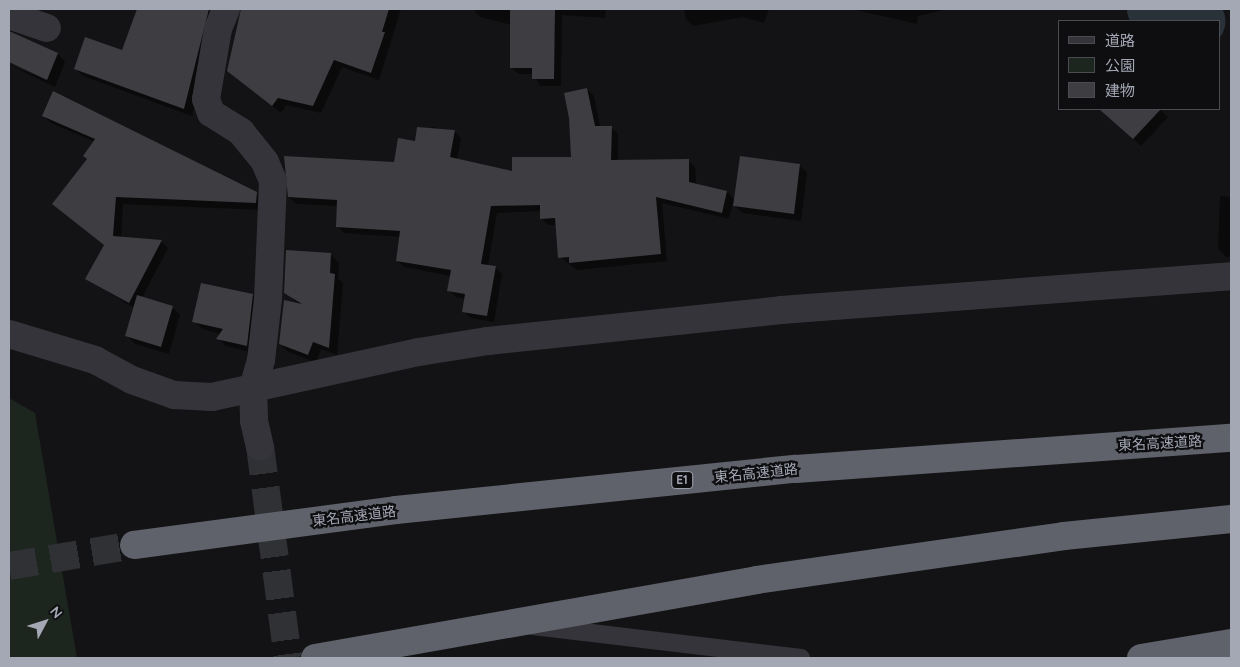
<!DOCTYPE html>
<html>
<head>
<meta charset="utf-8">
<style>
  body { margin:0 }
  #map { position:relative; width:1240px; height:667px; overflow:hidden; background:#131315; font-family:Quicksand,"Noto Sans JP",sans-serif }
  div>[style] { position:absolute }
  .green>* { inset:0; background:#1d251f }
  .shadow>* { inset:0; background:#0007 }
  .river>* { height:52px; margin:-26px; padding:0 26px; transform-origin:26px; border-radius:26px; background:#293139 }
  .building>* { inset:0; background:#3d3d42 }
  .street-tunnel>* { height:28px; margin-top:-14px; transform-origin:0; background:repeating-linear-gradient(90deg,#303135 0 28px,transparent 0 42px) }
  .highway-tunnel>* { height:28px; margin-top:-14px; transform-origin:0; background:repeating-linear-gradient(90deg,#303135 0 28px,transparent 0 42px) }
  .lane>* { height:18px; margin:-9px; padding:0 9px; transform-origin:9px; border-radius:9px; background:#34343a }
  .street>* { height:28px; margin:-14px; padding:0 14px; transform-origin:14px; border-radius:14px; background:#34343a }
  .highway>* { height:28px; margin:-14px; padding:0 14px; transform-origin:14px; border-radius:14px; background:#60626b }
  span { translate:-50% -50%; white-space:nowrap; text-align:center; line-height:1.15; -webkit-text-stroke:4.5px #0e0e10; paint-order:stroke }
  .shield-label span { padding:1px 4px; background:#0e0e10; border:1px solid; border-radius:4px; -webkit-text-stroke-width:0 }
  .shield-label { font-size:12px; color:#a4a8b5; font-weight:700 }
  .street-label { font-size:14px; color:#a4a8b5 }
  .frame { position:absolute; inset:0; border:10px solid #a4a8b5; pointer-events:none }
  .legend { position:absolute; left:1058px; top:20px; width:162px; height:90px; box-sizing:border-box; background:#0e0e10; border:1px solid #4a4c52; margin:0; padding:6px 9px; list-style:none; font-size:15px; color:#a4a8b5 }
  .legend li { display:flex; align-items:center; gap:10px; height:25px }
  .legend b { width:25px; border:1px solid #4a4c52 }
  .north { position:absolute; left:20px; top:597px; width:50px; height:50px; -webkit-text-stroke:4px #0e0e10; paint-order:stroke; rotate:50deg; font-size:14px; font-weight:700; line-height:20px; text-align:center; color:#a4a8b5 }
  .north::after { content:''; display:block; margin:auto; width:18px; height:22px; background:#a4a8b5; clip-path:polygon(50% 0,100% 100%,50% 72%,0 100%) }
</style>
</head>
<body>
<div id="map">
  <div class="green">
    <div style="clip-path:polygon(9px 398px,35px 413px,77px 658px,9px 658px)"></div>
  </div>
  <div class="shadow">
    <div style="clip-path:polygon(138px 9px,221px 9px,192px 116px,83px 76px,75px 68px,123px 52px)"></div>
    <div style="clip-path:polygon(242px 9px,256px 9px,286px 31px,294px 9px,401px 9px,379px 80px,342px 67px,321px 113px,286px 105px,281px 113px,228px 71px)"></div>
    <div style="clip-path:polygon(473px 9px,606px 9px,605px 18px,562px 15px,561px 86px,540px 86px,533px 74px,519px 74px,511px 67px,512px 25px,480px 17px)"></div>
    <div style="clip-path:polygon(684px 9px,769px 9px,764px 23px,743px 17px,693px 26px,686px 19px)"></div>
    <div style="clip-path:polygon(851px 9px,948px 9px,918px 16px,917px 24px)"></div>
    <div style="clip-path:polygon(9px 33px,58px 54px,65px 62px,55px 87px,9px 65px,53px 82px,9px 61px)"></div>
    <div style="clip-path:polygon(587px 89px,594px 96px,600px 127px,611px 127px,618px 134px,618px 161px,688px 160px,695px 167px,696px 185px,727px 192px,735px 200px,799px 165px,807px 173px,801px 221px,742px 213px,733px 204px,729px 219px,662px 203px,667px 261px,577px 270px,560px 257px,556px 225px,548px 225px,541px 218px,541px 211px,497px 213px,488px 266px,495px 267px,502px 274px,494px 322px,471px 318px,464px 311px,466px 299px,456px 297px,449px 290px,451px 276px,404px 267px,397px 260px,400px 237px,344px 233px,337px 226px,338px 206px,296px 204px,289px 197px,396px 163px,432px 127px,454px 131px,461px 138px,457px 160px,514px 172px,572px 158px)"></div>
    <div style="clip-path:polygon(1123px 109px,1160px 109px,1168px 117px,1141px 146px,1113px 119px)"></div>
    <div style="clip-path:polygon(44px 116px,256px 193px,264px 201px,264px 210px,123px 204px,121px 237px,161px 241px,168px 248px,142px 298px,172px 307px,180px 315px,169px 354px,135px 344px,127px 336px,134px 308px,87px 279px,105px 246px,54px 204px,88px 160px,95px 142px,51px 123px)"></div>
    <div style="clip-path:polygon(1220px 196px,1231px 197px,1231px 257px,1226px 257px,1218px 249px)"></div>
    <div style="clip-path:polygon(331px 255px,339px 263px,338px 278px,343px 283px,337px 355px,321px 349px,316px 362px,288px 352px,280px 344px,300px 305px,285px 292px)"></div>
    <div style="clip-path:polygon(252px 295px,260px 303px,254px 353px,226px 346px,218px 338px,221px 334px,202px 329px,194px 321px)"></div>
  </div>
  <div class="river">
    <div style="left:1153px;top:9px;width:48px;rotate:14.6deg"></div>
  </div>
  <div class="building">
    <div style="clip-path:polygon(137px 9px,209px 9px,184px 109px,74px 69px,85px 37px,122px 50px)"></div>
    <div style="clip-path:polygon(241px 9px,389px 9px,382px 32px,385px 32px,371px 73px,334px 60px,313px 106px,278px 98px,272px 106px,227px 71px)"></div>
    <div style="clip-path:polygon(510px 9px,555px 9px,554px 79px,532px 79px,532px 68px,510px 68px)"></div>
    <div style="clip-path:polygon(9px 31px,58px 53px,47px 80px,9px 62px)"></div>
    <div style="clip-path:polygon(587px 88px,595px 126px,612px 126px,611px 160px,689px 159px,689px 182px,727px 191px,722px 213px,656px 197px,661px 254px,569px 263px,569px 257px,558px 258px,555px 218px,540px 219px,540px 205px,491px 206px,481px 264px,496px 266px,487px 316px,462px 312px,465px 294px,447px 291px,451px 270px,396px 261px,400px 231px,336px 227px,337px 200px,288px 197px,284px 156px,394px 162px,398px 138px,415px 141px,417px 127px,455px 130px,450px 157px,512px 171px,512px 157px,571px 157px,569px 118px,564px 93px)"></div>
    <div style="clip-path:polygon(53px 91px,257px 192px,256px 203px,116px 197px,113px 236px,162px 240px,129px 303px,85px 279px,104px 245px,52px 204px,87px 159px,83px 156px,95px 139px,42px 116px)"></div>
    <div style="clip-path:polygon(1099px 109px,1161px 109px,1133px 139px)"></div>
    <div style="clip-path:polygon(740px 156px,800px 164px,794px 214px,733px 206px)"></div>
    <div style="clip-path:polygon(286px 250px,331px 253px,330px 273px,335px 274px,329px 348px,313px 342px,308px 355px,279px 344px,284px 300px,302px 304px,284px 293px)"></div>
    <div style="clip-path:polygon(201px 283px,253px 294px,247px 346px,216px 339px,223px 329px,192px 322px)"></div>
    <div style="clip-path:polygon(137px 295px,173px 306px,161px 347px,125px 336px)"></div>
  </div>
  <div class="street-tunnel">
    <div style="left:260px;top:446px;width:214px;rotate:82.5deg"></div>
  </div>
  <div class="highway-tunnel">
    <div style="left:9px;top:566px;width:127px;rotate:-9.5deg"></div>
  </div>
  <div class="lane">
    <div style="left:533px;top:626px;width:270px;rotate:6.8deg"></div>
  </div>
  <div class="street">
    <div style="left:226px;top:9px;width:22px;rotate:112deg"></div>
    <div style="left:218px;top:29px;width:71px;rotate:99.7deg"></div>
    <div style="left:206px;top:99px;width:15px;rotate:70deg"></div>
    <div style="left:211px;top:113px;width:36px;rotate:32deg"></div>
    <div style="left:241px;top:132px;width:38px;rotate:51deg"></div>
    <div style="left:265px;top:162px;width:21px;rotate:67deg"></div>
    <div style="left:273px;top:181px;width:118px;rotate:92.4deg"></div>
    <div style="left:268px;top:299px;width:61px;rotate:96.5deg"></div>
    <div style="left:261px;top:360px;width:29px;rotate:106deg"></div>
    <div style="left:253px;top:388px;width:33px;rotate:88deg"></div>
    <div style="left:254px;top:421px;width:26px;rotate:77deg"></div>
    <div style="left:9px;top:15px;width:40px;rotate:18.9deg"></div>
    <div style="left:9px;top:334px;width:90px;rotate:16.8deg"></div>
    <div style="left:95px;top:360px;width:42px;rotate:28.4deg"></div>
    <div style="left:132px;top:380px;width:45px;rotate:19.7deg"></div>
    <div style="left:174px;top:395px;width:38px;rotate:3deg"></div>
    <div style="left:212px;top:397px;width:212px;rotate:-12.3deg"></div>
    <div style="left:419px;top:352px;width:70px;rotate:-9.1deg"></div>
    <div style="left:488px;top:341px;width:295px;rotate:-6deg"></div>
    <div style="left:781px;top:310px;width:451px;rotate:-4.3deg"></div>
  </div>
  <div class="highway">
    <div style="left:134px;top:545px;width:264px;rotate:-7.6deg"></div>
    <div style="left:396px;top:510px;width:402px;rotate:-5.9deg"></div>
    <div style="left:796px;top:469px;width:436px;rotate:-4.1deg"></div>
    <div style="left:315px;top:658px;width:448px;rotate:-10deg"></div>
    <div style="left:756px;top:580px;width:311px;rotate:-8.1deg"></div>
    <div style="left:1064px;top:536px;width:168px;rotate:-5.8deg"></div>
    <div style="left:1141px;top:658px;width:91px;rotate:-9.5deg"></div>
  </div>
  <div class="shield-label">
    <span style="left:682px;top:480px">E1</span>
  </div>
  <div class="street-label">
    <span style="left:1160px;top:443px;rotate:-3deg">東名高速道路</span>
    <span style="left:756px;top:473px;rotate:-6deg">東名高速道路</span>
    <span style="left:354px;top:516px;rotate:-7deg">東名高速道路</span>
  </div>
  <div class="frame"></div>
  <ul class="legend">
  <li><b style="height:6px;background:#34343a"></b>道路</li>
  <li><b style="height:14px;background:#1d251f"></b>公園</li>
  <li><b style="height:14px;background:#3d3d42"></b>建物</li>
  </ul>
  <div class="north">N</div>
</div>
</body>
</html>
